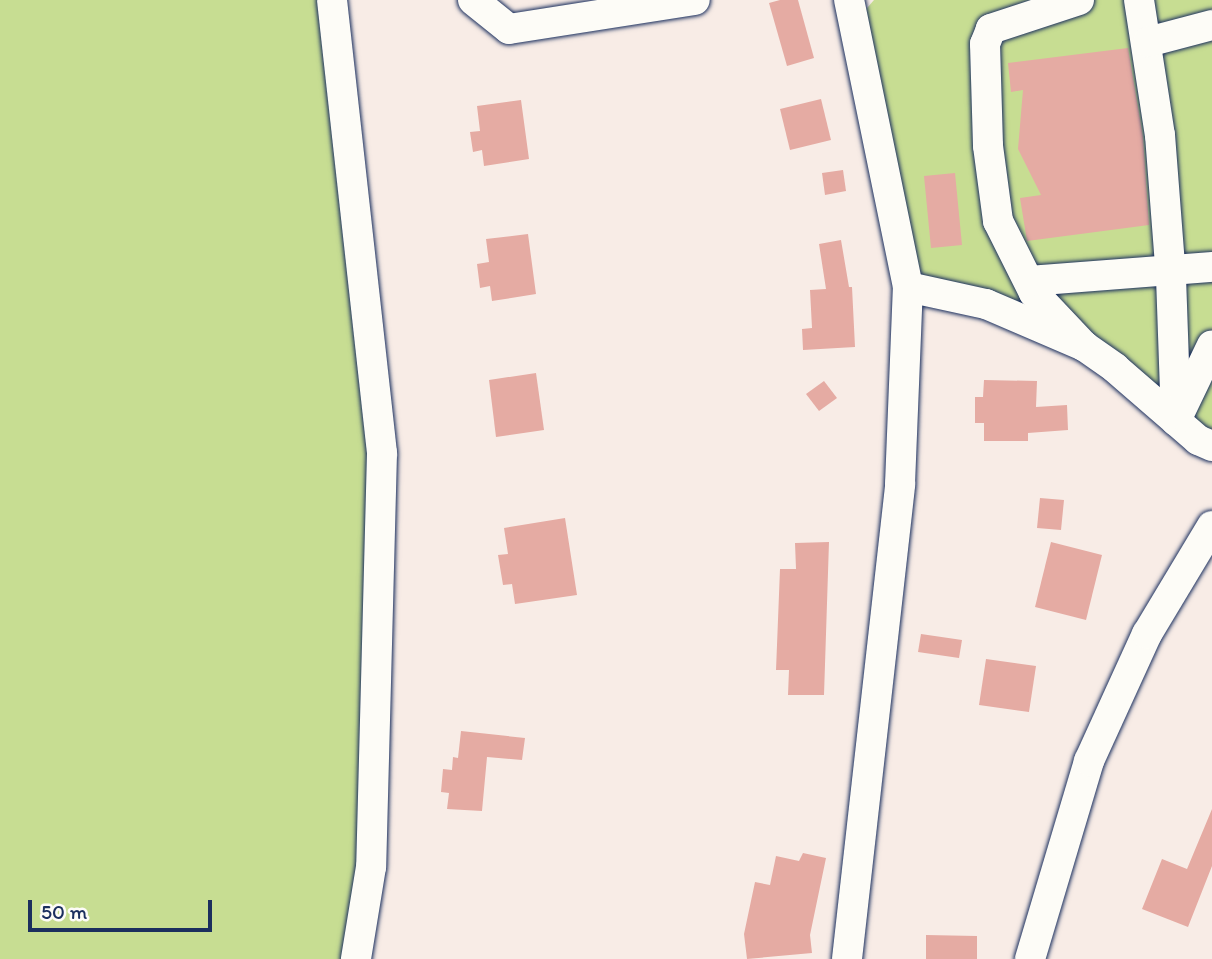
<!DOCTYPE html>
<html>
<head>
<meta charset="utf-8">
<style>
  body { margin:0 }
  #map { position:relative; width:1212px; height:959px; overflow:hidden; background:#f8ece6; font-family:Itim,sans-serif }
  div>[style] { position:absolute }
  .green>* { inset:0; background:#c7dd92 }
  .building>* { inset:0; background:#e5aba3 }
  .roads { filter:drop-shadow(0 0 2px #1b2f5e) drop-shadow(0 0 2px #1b2f5e) }
  .street>* { height:30px; margin:-15px; padding:0 15px; transform-origin:15px; border-radius:15px; background:#fdfcf7 }
  span { translate:-50% -50%; white-space:nowrap; text-align:center; line-height:1.15; -webkit-text-stroke:5px #fdfcf7; paint-order:stroke }
  .scale { position:absolute; left:28px; top:900px; width:184px; height:32px; box-sizing:border-box; border:4px solid #1b2f5e; border-top:0; padding-left:9px; font-size:21px; line-height:24px; white-space:nowrap; color:#1b2f5e; -webkit-text-stroke:5px #fdfcf7; paint-order:stroke }
</style>
</head>
<body>
<div id="map">
  <div class="green">
    <div style="clip-path:polygon(0 0,332px 0,382px 453px,356px 959px,0 959px)"></div>
    <div style="clip-path:polygon(874px 0,1212px 0,1212px 445px,1115px 368px,908px 287px,855px 22px)"></div>
  </div>
  <div class="building">
    <div style="clip-path:polygon(780px 0,798px 0,814px 58px,787px 66px,769px 3px)"></div>
    <div style="clip-path:polygon(1128px 48px,1143px 137px,1149px 225px,1027px 241px,1020px 198px,1041px 195px,1018px 149px,1023px 90px,1011px 92px,1008px 63px)"></div>
    <div style="clip-path:polygon(821px 99px,831px 140px,790px 150px,780px 109px)"></div>
    <div style="clip-path:polygon(521px 100px,529px 159px,484px 166px,482px 150px,473px 152px,470px 132px,480px 131px,477px 106px)"></div>
    <div style="clip-path:polygon(843px 170px,846px 191px,825px 195px,822px 173px)"></div>
    <div style="clip-path:polygon(955px 173px,962px 245px,931px 248px,924px 176px)"></div>
    <div style="clip-path:polygon(528px 234px,536px 294px,492px 301px,490px 286px,480px 288px,477px 264px,489px 262px,486px 239px)"></div>
    <div style="clip-path:polygon(841px 240px,849px 287px,852px 287px,855px 347px,803px 350px,802px 329px,812px 328px,810px 290px,826px 289px,819px 244px)"></div>
    <div style="clip-path:polygon(536px 373px,544px 430px,496px 437px,489px 380px)"></div>
    <div style="clip-path:polygon(984px 380px,1037px 381px,1036px 407px,1067px 405px,1068px 430px,1028px 433px,1028px 441px,984px 441px,984px 423px,975px 423px,975px 397px,983px 397px)"></div>
    <div style="clip-path:polygon(824px 381px,837px 398px,819px 411px,806px 394px)"></div>
    <div style="clip-path:polygon(1040px 498px,1064px 500px,1061px 530px,1037px 528px)"></div>
    <div style="clip-path:polygon(565px 518px,577px 595px,515px 604px,512px 584px,503px 585px,498px 555px,508px 554px,504px 528px)"></div>
    <div style="clip-path:polygon(829px 542px,824px 695px,788px 695px,789px 670px,776px 670px,780px 569px,796px 569px,795px 543px)"></div>
    <div style="clip-path:polygon(1051px 542px,1102px 555px,1086px 620px,1035px 607px)"></div>
    <div style="clip-path:polygon(921px 634px,962px 640px,959px 658px,918px 652px)"></div>
    <div style="clip-path:polygon(986px 659px,1036px 666px,1029px 712px,979px 705px)"></div>
    <div style="clip-path:polygon(461px 731px,525px 738px,522px 760px,487px 757px,482px 811px,447px 809px,449px 793px,441px 792px,443px 769px,452px 770px,453px 757px,458px 758px)"></div>
    <div style="clip-path:polygon(1212px 809px,1212px 866px,1188px 927px,1142px 909px,1162px 859px,1187px 869px)"></div>
    <div style="clip-path:polygon(803px 853px,826px 858px,810px 935px,812px 953px,747px 959px,744px 934px,755px 882px,770px 885px,776px 856px,799px 861px)"></div>
    <div style="clip-path:polygon(926px 935px,977px 936px,977px 959px,926px 959px)"></div>
  </div>
  <div class="roads">
    <div class="street">
      <div style="left:332px;top:0;width:456px;rotate:83.7deg"></div>
      <div style="left:382px;top:453px;width:414px;rotate:91.5deg"></div>
      <div style="left:371px;top:867px;width:93px;rotate:99.3deg"></div>
      <div style="left:473px;top:0;width:46px;rotate:38.9deg"></div>
      <div style="left:509px;top:29px;width:188px;rotate:-8.9deg"></div>
      <div style="left:1079px;top:0;width:93px;rotate:161.8deg"></div>
      <div style="left:991px;top:29px;width:16px;rotate:112deg"></div>
      <div style="left:985px;top:44px;width:102px;rotate:88.3deg"></div>
      <div style="left:988px;top:146px;width:76px;rotate:82.4deg"></div>
      <div style="left:998px;top:221px;width:80px;rotate:63.4deg"></div>
      <div style="left:1034px;top:293px;width:73px;rotate:46.7deg"></div>
      <div style="left:1139px;top:0;width:137px;rotate:81.2deg"></div>
      <div style="left:1160px;top:135px;width:142px;rotate:85.6deg"></div>
      <div style="left:1171px;top:277px;width:144px;rotate:88deg"></div>
      <div style="left:1148px;top:42px;width:66px;rotate:-14.9deg"></div>
      <div style="left:1029px;top:281px;width:184px;rotate:-4.4deg"></div>
      <div style="left:908px;top:287px;width:80px;rotate:12.3deg"></div>
      <div style="left:986px;top:304px;width:107px;rotate:23.2deg"></div>
      <div style="left:1084px;top:346px;width:38px;rotate:35deg"></div>
      <div style="left:1115px;top:368px;width:110px;rotate:40.9deg"></div>
      <div style="left:1198px;top:440px;width:15px;rotate:23deg"></div>
      <div style="left:1179px;top:414px;width:76px;rotate:-64.4deg"></div>
      <div style="left:847px;top:959px;width:478px;rotate:-83.6deg"></div>
      <div style="left:900px;top:484px;width:197px;rotate:-87.7deg"></div>
      <div style="left:908px;top:287px;width:293px;rotate:-101.6deg"></div>
      <div style="left:1030px;top:959px;width:207px;rotate:-73.4deg"></div>
      <div style="left:1089px;top:761px;width:140px;rotate:-65.5deg"></div>
      <div style="left:1147px;top:634px;width:126px;rotate:-59deg"></div>
    </div>
  </div>
  <div class="scale">50 m</div>
</div>
</body>
</html>
